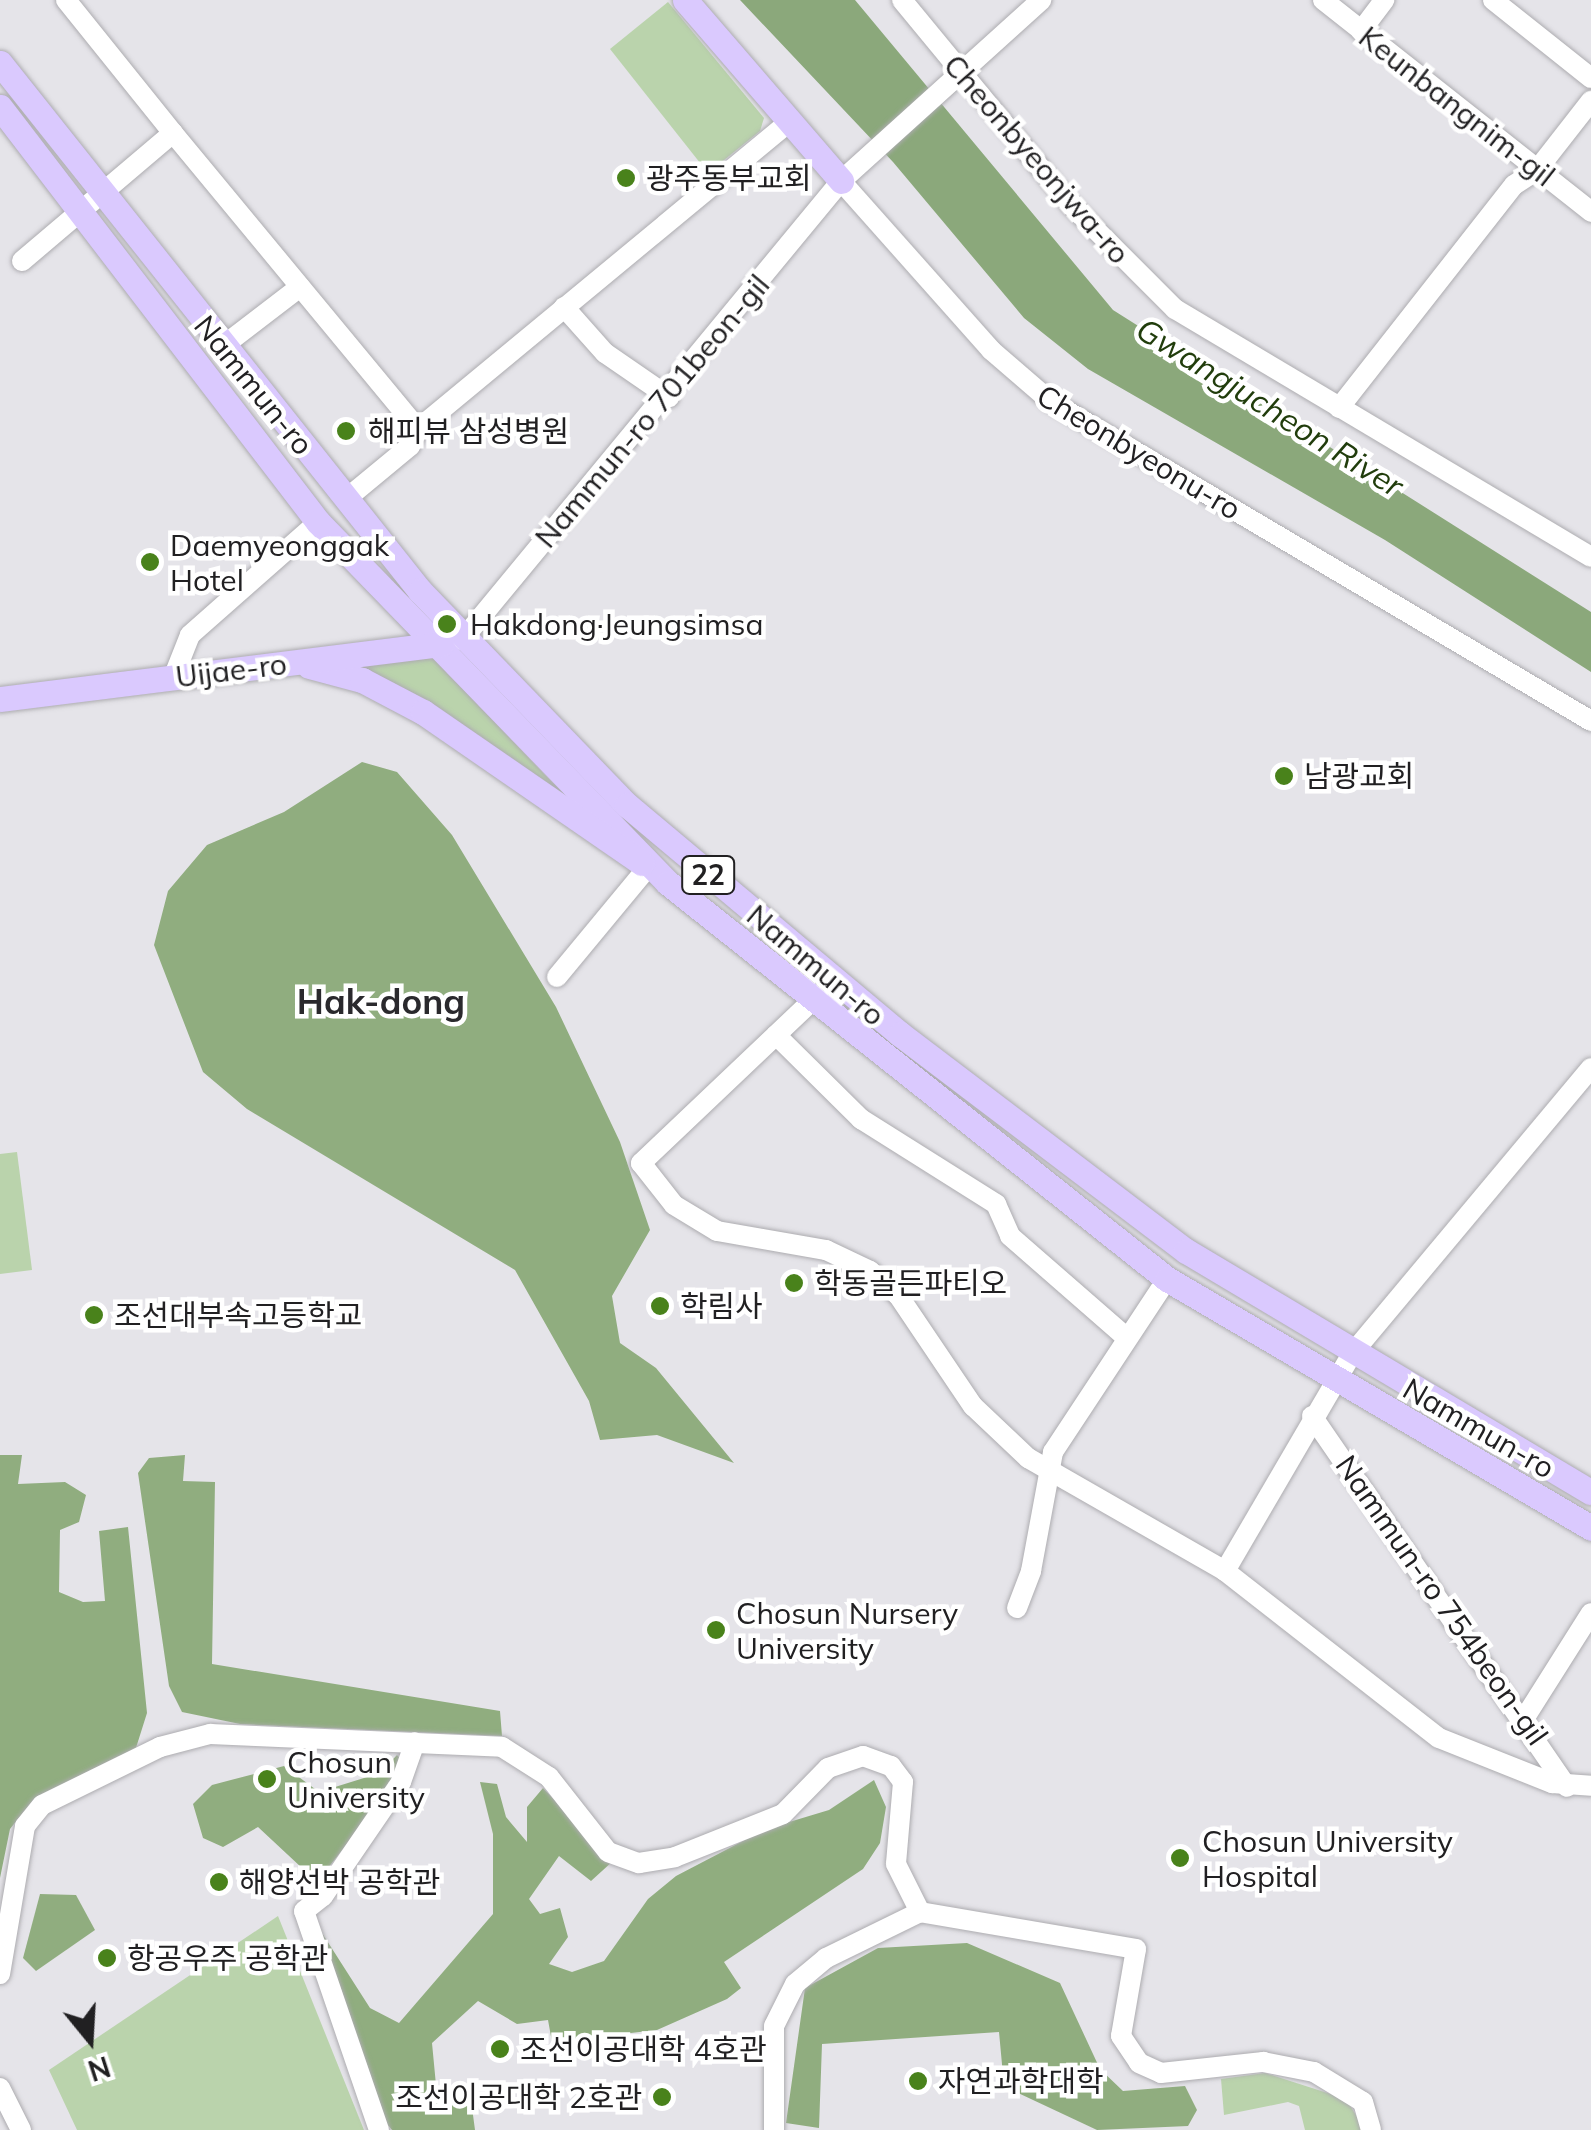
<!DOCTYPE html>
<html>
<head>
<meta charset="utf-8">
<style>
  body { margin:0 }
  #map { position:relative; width:1591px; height:2130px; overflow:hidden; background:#e5e4e9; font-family:Mulish,"Noto Sans KR",sans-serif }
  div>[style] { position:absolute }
  .green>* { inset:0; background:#bad3ac }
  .forest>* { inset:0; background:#90ad7f }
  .water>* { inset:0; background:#8ba87b }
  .roads { filter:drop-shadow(0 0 2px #adacb0) drop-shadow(0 0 2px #adacb0) }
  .minor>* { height:20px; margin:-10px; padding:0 10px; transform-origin:10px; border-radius:10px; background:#fff }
  .major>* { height:25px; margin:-12.5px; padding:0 12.5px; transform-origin:12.5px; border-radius:12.5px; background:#dac9fe }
  .dots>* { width:28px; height:28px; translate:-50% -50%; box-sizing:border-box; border:5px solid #fff; border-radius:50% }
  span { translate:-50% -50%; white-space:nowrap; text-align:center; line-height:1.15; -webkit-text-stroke:9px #fff; paint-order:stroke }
  .shield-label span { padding:2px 8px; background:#fff; border:2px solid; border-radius:8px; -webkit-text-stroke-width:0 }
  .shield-label { font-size:28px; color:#212022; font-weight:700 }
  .street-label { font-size:30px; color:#212022 }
  .poi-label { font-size:30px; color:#212022 }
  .left { translate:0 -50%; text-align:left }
  .right { translate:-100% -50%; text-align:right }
  .water-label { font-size:32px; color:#213d0c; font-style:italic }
  .quarter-label { font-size:35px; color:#2a292d; font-weight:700 }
  .north { position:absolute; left:40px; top:1990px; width:100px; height:100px; -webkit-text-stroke:8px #fff; paint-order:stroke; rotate:162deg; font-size:28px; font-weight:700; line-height:40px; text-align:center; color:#212022 }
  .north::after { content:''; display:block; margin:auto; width:35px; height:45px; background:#212022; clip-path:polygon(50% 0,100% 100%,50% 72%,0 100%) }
</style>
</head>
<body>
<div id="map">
  <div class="green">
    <div style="clip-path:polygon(668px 2px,764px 118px,760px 131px,708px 173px,610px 49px)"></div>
    <div style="clip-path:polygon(429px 656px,436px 660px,561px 792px,323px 662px)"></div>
    <div style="clip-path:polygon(17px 1152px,32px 1270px,0 1274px,0 1154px)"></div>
    <div style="clip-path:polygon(278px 1916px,364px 2130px,77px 2130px,49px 2070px)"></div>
    <div style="clip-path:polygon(1265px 2073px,1346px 2099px,1365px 2130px,1305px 2130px,1299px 2106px,1288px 2102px,1224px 2115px,1221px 2079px)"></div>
  </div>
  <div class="forest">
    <div style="clip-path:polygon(362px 762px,397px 772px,452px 835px,556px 1007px,620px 1142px,650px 1230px,612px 1296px,620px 1343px,656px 1368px,734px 1463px,657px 1435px,600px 1440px,589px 1401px,515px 1270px,247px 1109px,203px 1072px,154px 945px,168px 891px,207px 845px,284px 812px)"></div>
    <div style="clip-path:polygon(0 1455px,22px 1455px,18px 1484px,65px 1482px,86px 1495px,79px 1522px,60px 1530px,59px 1592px,83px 1602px,105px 1601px,99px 1531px,128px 1527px,147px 1713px,135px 1751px,33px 1800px,10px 1829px,0 1878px)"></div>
    <div style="clip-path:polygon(185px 1455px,183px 1481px,215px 1482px,212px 1664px,500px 1711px,502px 1736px,240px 1724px,182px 1712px,169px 1686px,138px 1473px,149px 1458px)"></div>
    <div style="clip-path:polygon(397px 1755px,404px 1763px,387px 1793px,317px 1882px,258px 1827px,223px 1847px,203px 1838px,193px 1804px,212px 1785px,284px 1766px,319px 1792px,380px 1773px)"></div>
    <div style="clip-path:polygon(874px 1780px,886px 1807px,880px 1843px,863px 1869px,724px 1962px,741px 1988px,727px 1999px,657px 2030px,552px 2042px,548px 2020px,517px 2024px,478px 2001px,432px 2043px,438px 2106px,471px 2100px,475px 2130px,392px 2130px,379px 2114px,322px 1933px,370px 2008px,399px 2023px,493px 1914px,493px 1834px,480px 1782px,497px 1784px,506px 1817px,527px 1842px,527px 1807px,543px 1788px,613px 1861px,591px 1881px,559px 1856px,529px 1899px,540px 1914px,560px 1908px,568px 1937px,549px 1964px,572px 1972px,604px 1961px,648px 1899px,676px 1876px,766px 1829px,829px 1810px)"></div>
    <div style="clip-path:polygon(40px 1894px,76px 1895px,95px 1930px,36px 1971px,23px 1958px)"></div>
    <div style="clip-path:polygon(967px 1943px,1060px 1983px,1100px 2069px,1123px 2091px,1185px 2086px,1197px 2110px,1188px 2126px,1097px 2130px,1014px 2091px,1012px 2075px,1003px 2075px,999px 2032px,822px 2044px,819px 2128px,786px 2123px,805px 1988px,878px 1948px)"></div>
  </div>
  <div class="water">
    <div style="clip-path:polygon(740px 0,855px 0,1113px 310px,1591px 612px,1591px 672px,1385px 540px,1088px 369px,1024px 318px,893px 162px)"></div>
  </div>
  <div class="roads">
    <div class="minor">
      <div style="left:66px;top:0;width:171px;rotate:51.2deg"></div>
      <div style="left:902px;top:0;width:267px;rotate:50.5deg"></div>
      <div style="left:1072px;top:206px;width:146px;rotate:45deg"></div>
      <div style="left:1175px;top:309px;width:484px;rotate:30.8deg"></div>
      <div style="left:1323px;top:0;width:342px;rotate:38.3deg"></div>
      <div style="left:1493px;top:0;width:125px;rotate:38.5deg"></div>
      <div style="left:1361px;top:31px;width:39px;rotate:-53deg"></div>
      <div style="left:841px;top:181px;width:226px;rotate:48.4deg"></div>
      <div style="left:991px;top:350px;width:78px;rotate:40.8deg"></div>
      <div style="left:1050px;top:401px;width:629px;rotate:30.6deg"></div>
      <div style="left:22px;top:261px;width:198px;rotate:-40.3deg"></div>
      <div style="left:173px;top:133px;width:384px;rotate:50.4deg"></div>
      <div style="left:564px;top:307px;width:62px;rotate:48.3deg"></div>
      <div style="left:605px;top:353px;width:78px;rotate:34.5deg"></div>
      <div style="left:223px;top:346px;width:97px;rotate:-37.5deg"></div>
      <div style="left:1339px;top:408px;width:283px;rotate:-51.9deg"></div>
      <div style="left:1514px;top:185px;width:27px;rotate:-33deg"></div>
      <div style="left:1537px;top:170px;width:88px;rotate:-52deg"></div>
      <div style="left:346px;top:499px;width:83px;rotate:-39.6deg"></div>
      <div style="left:410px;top:446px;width:19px;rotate:-65deg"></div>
      <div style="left:418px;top:429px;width:482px;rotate:-39.6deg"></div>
      <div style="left:462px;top:640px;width:595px;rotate:-50.45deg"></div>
      <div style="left:841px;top:181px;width:270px;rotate:-42.1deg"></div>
      <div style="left:173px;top:678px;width:46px;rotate:-68.4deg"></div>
      <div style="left:190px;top:635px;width:171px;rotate:-41.4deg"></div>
      <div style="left:557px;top:977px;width:143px;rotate:-50.4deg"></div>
      <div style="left:815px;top:998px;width:240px;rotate:136.5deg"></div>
      <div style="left:641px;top:1163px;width:53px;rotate:51.8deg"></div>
      <div style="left:674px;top:1205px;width:50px;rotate:31.2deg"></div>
      <div style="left:717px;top:1231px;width:111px;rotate:9.9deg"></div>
      <div style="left:826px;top:1250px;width:49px;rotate:25.5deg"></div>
      <div style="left:870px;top:1271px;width:37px;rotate:41deg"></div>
      <div style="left:898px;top:1295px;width:134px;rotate:56deg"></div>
      <div style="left:973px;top:1406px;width:76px;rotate:43.4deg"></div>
      <div style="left:1028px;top:1458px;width:227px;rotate:29.8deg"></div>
      <div style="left:1225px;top:1571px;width:271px;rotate:38deg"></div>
      <div style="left:1439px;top:1738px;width:122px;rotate:21.7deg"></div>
      <div style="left:1552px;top:1783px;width:39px;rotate:4deg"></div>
      <div style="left:776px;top:1035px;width:120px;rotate:44.7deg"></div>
      <div style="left:861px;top:1119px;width:160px;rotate:32.2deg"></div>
      <div style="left:996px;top:1204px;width:35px;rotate:66deg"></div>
      <div style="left:1010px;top:1236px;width:155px;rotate:41.1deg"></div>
      <div style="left:1312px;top:1416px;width:450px;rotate:55.5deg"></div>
      <div style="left:1225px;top:1571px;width:250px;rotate:-59.7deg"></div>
      <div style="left:1351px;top:1355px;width:374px;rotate:-50.1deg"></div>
      <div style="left:1017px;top:1608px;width:40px;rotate:-69deg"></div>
      <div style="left:1031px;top:1571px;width:121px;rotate:-79.5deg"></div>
      <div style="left:1053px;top:1452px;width:207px;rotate:-56.6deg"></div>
      <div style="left:1524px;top:1719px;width:125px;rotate:-57.7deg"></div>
      <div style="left:0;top:1974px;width:150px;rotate:-80.4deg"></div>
      <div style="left:25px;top:1826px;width:27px;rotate:-51deg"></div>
      <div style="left:42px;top:1805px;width:131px;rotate:-26.2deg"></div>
      <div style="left:160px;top:1747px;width:52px;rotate:-14.6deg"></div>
      <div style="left:210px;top:1734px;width:292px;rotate:2.5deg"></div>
      <div style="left:502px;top:1747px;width:56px;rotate:32.6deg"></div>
      <div style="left:549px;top:1777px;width:95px;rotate:51.8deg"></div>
      <div style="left:608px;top:1852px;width:33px;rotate:20deg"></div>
      <div style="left:639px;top:1863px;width:36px;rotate:-9deg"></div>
      <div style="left:675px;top:1857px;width:116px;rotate:-21.7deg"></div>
      <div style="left:783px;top:1814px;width:64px;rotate:-45.6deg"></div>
      <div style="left:828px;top:1768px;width:37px;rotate:-19deg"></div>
      <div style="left:863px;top:1756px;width:30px;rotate:20deg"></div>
      <div style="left:891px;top:1766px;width:20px;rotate:53deg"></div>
      <div style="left:903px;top:1782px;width:82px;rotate:94.9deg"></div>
      <div style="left:896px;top:1864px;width:54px;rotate:63.4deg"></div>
      <div style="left:920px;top:1912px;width:219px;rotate:9.7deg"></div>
      <div style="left:1136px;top:1949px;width:88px;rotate:99.8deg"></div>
      <div style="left:1121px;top:2036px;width:32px;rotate:56deg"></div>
      <div style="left:1139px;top:2063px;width:24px;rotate:24deg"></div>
      <div style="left:1161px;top:2073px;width:103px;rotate:-6.2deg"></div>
      <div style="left:1263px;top:2062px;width:52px;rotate:11.1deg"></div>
      <div style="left:1314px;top:2072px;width:57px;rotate:31.5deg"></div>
      <div style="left:1363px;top:2102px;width:29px;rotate:74deg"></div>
      <div style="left:0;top:2088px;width:47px;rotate:63.4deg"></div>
      <div style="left:379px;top:2130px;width:231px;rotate:-108.9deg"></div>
      <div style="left:304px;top:1911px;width:24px;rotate:-38deg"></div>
      <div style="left:323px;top:1896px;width:138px;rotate:-55.6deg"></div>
      <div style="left:401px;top:1782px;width:42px;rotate:-70.7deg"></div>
      <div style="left:774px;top:2130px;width:104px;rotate:-90deg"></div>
      <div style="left:774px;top:2026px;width:47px;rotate:-63.4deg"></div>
      <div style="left:795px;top:1984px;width:40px;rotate:-40deg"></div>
      <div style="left:826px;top:1958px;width:105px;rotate:-26.1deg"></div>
    </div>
    <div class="major">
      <div style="left:685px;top:0;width:239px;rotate:49.2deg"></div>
      <div style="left:0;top:63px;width:675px;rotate:51.5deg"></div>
      <div style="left:420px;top:591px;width:298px;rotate:46deg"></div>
      <div style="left:627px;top:805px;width:356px;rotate:40deg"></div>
      <div style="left:900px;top:1034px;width:359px;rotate:37.2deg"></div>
      <div style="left:1186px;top:1251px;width:471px;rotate:30.8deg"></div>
      <div style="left:0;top:107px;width:523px;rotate:52.54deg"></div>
      <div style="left:318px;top:522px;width:503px;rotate:45.89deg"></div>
      <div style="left:668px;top:883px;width:637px;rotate:38.44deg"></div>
      <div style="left:1167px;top:1279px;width:492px;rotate:30.4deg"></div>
      <div style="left:309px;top:666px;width:55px;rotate:14.8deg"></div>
      <div style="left:362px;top:680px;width:69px;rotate:27.7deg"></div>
      <div style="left:423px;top:712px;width:266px;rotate:34.6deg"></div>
      <div style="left:0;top:699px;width:445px;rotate:-7.1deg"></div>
    </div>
  </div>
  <div class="dots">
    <div style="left:626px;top:178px;background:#49821b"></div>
    <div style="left:346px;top:431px;background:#49821b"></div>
    <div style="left:150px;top:562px;background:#49821b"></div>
    <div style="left:447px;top:624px;background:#49821b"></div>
    <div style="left:1284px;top:776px;background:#49821b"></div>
    <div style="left:794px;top:1283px;background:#49821b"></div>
    <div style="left:660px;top:1306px;background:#49821b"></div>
    <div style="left:94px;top:1315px;background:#49821b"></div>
    <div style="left:716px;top:1630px;background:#49821b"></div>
    <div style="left:267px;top:1779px;background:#49821b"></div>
    <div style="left:1180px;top:1858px;background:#49821b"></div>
    <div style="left:219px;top:1882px;background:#49821b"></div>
    <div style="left:107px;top:1958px;background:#49821b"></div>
    <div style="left:500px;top:2049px;background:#49821b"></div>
    <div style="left:918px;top:2081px;background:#49821b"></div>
    <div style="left:662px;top:2097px;background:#49821b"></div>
  </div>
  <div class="shield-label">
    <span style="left:708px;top:875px">22</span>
  </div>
  <div class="street-label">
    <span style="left:1457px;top:106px;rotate:38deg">Keunbangnim-gil</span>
    <span style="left:1037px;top:159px;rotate:49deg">Cheonbyeonjwa-ro</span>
    <span style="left:254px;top:385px;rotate:51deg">Nammun-ro</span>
    <span style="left:652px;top:411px;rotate:-50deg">Nammun-ro 701beon-gil</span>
    <span style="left:1139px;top:452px;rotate:31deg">Cheonbyeonu-ro</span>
    <span style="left:231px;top:670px;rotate:-7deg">Uijae-ro</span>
    <span style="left:816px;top:965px;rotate:40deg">Nammun-ro</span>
    <span style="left:1479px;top:1428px;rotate:30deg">Nammun-ro</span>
    <span style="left:1442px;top:1600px;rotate:55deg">Nammun-ro 754beon-gil</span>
  </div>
  <div class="poi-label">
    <span class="left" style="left:646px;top:178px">광주동부교회</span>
    <span class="left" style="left:368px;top:431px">해피뷰 삼성병원</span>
    <span class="left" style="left:170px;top:562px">Daemyeonggak<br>Hotel</span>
    <span class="left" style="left:470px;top:624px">Hakdong·Jeungsimsa</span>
    <span class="left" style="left:1304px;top:776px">남광교회</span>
    <span class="left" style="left:814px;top:1283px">학동골든파티오</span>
    <span class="left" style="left:680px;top:1306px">학림사</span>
    <span class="left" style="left:114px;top:1315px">조선대부속고등학교</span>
    <span class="left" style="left:736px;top:1630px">Chosun Nursery<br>University</span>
    <span class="left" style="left:287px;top:1779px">Chosun<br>University</span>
    <span class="left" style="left:1202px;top:1858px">Chosun University<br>Hospital</span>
    <span class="left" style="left:239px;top:1882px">해양선박 공학관</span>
    <span class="left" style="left:127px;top:1958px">항공우주 공학관</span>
    <span class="left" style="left:520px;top:2049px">조선이공대학 4호관</span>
    <span class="left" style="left:938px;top:2081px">자연과학대학</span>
    <span class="right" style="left:642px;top:2097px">조선이공대학 2호관</span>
  </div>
  <div class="water-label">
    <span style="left:1270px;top:407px;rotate:32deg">Gwangjucheon River</span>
  </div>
  <div class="quarter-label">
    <span style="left:381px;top:1001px">Hak-dong</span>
  </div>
  <div class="north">N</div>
</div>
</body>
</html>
